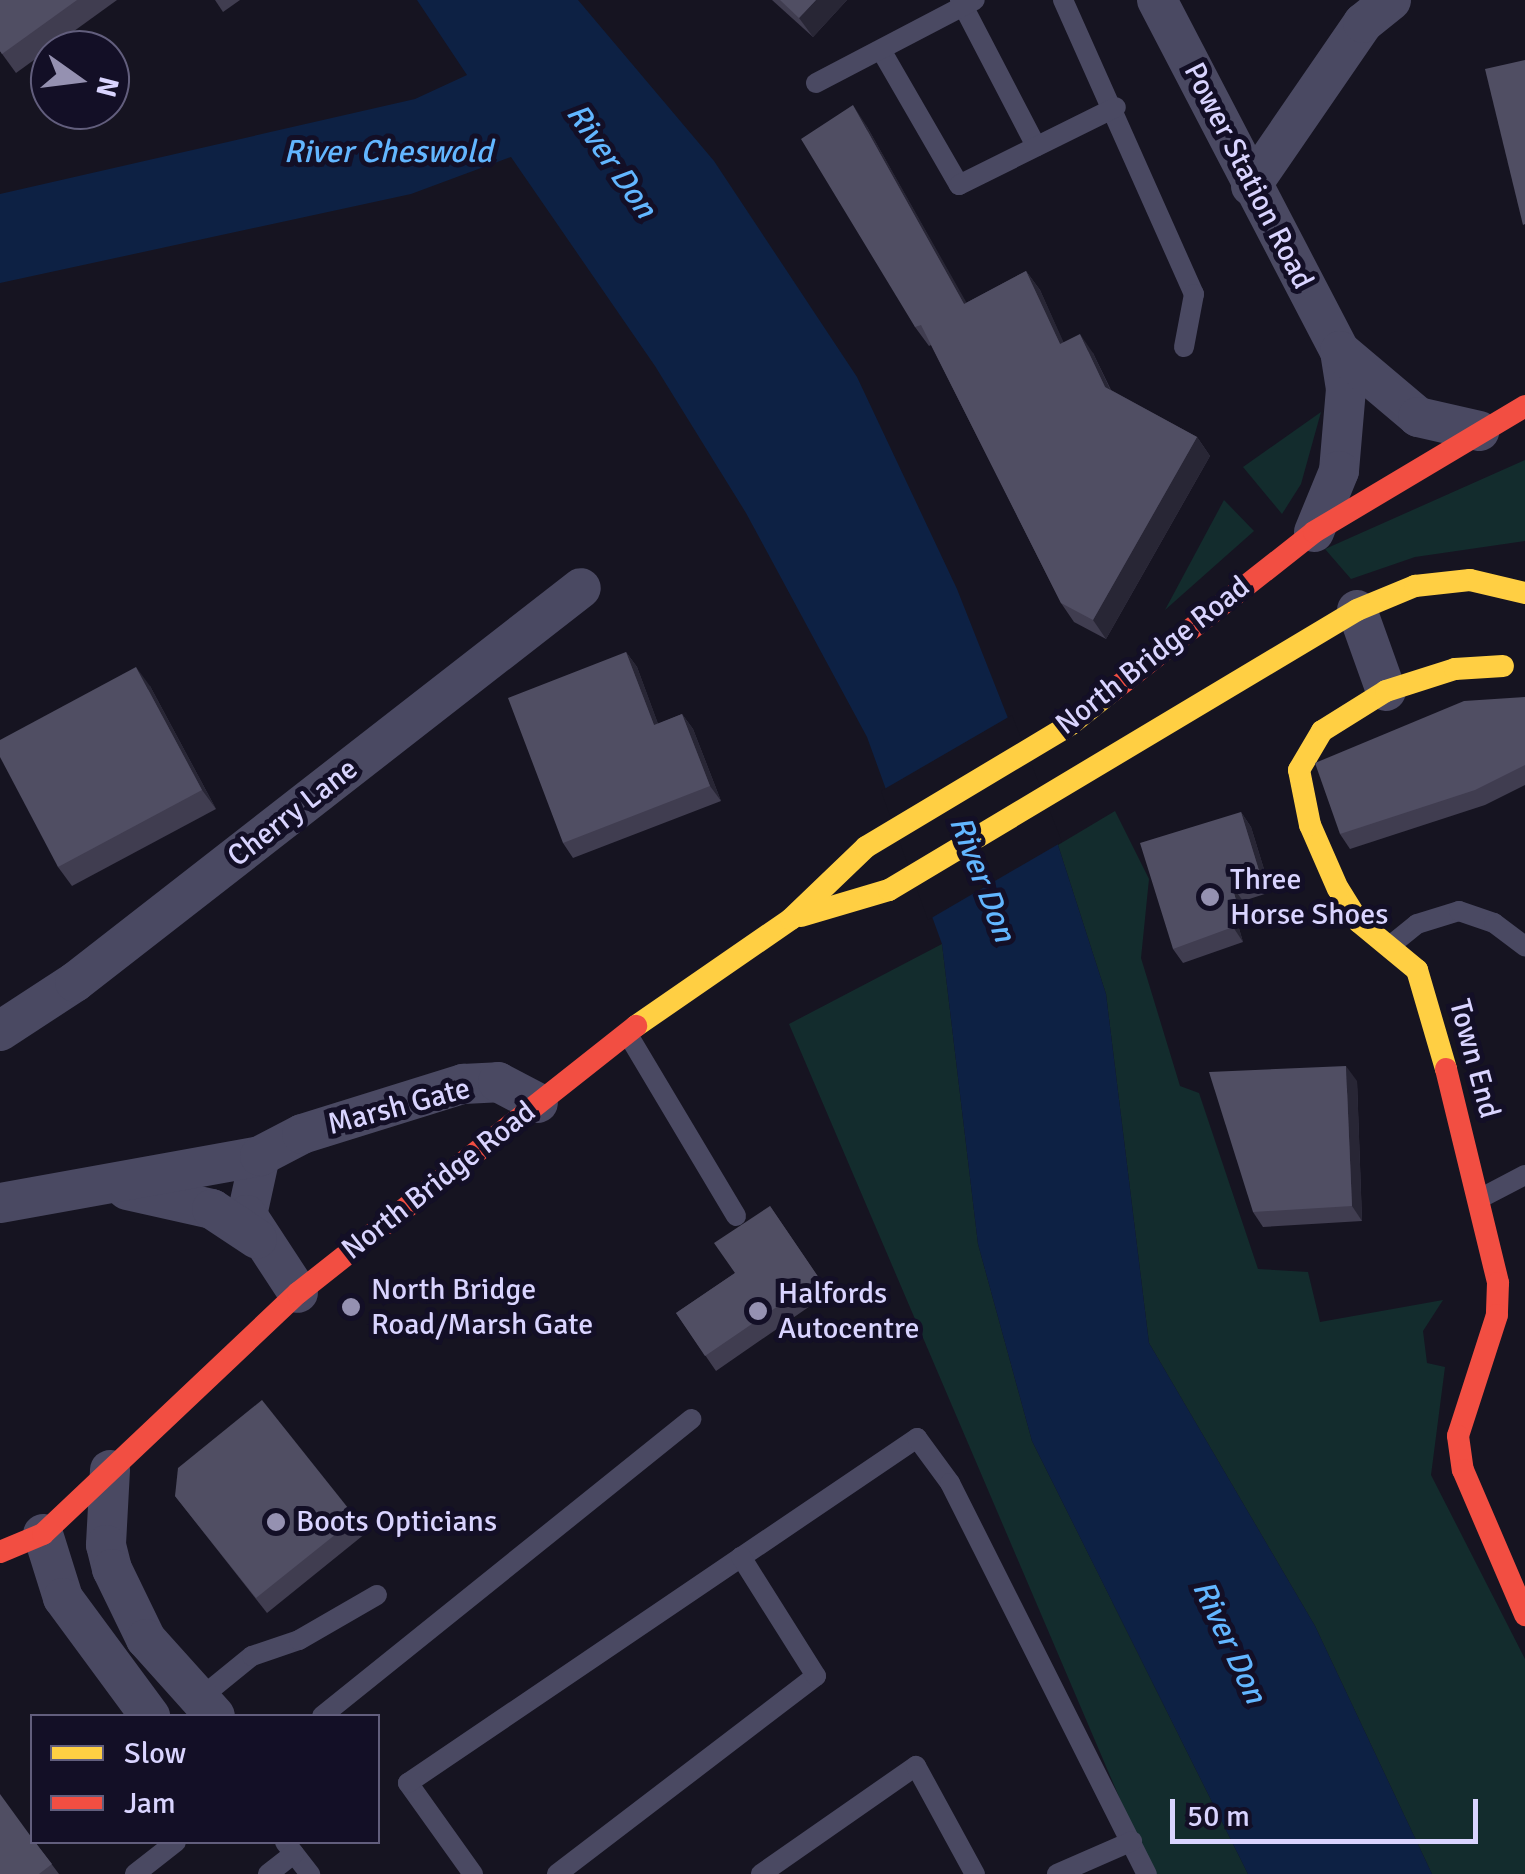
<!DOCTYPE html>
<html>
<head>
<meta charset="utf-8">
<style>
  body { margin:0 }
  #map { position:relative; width:1525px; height:1874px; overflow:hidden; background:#161421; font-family:Signika,sans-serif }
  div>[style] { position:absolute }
  .green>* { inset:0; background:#132c2d }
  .water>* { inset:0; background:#0d2144 }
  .pier>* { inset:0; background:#161421 }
  .lane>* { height:20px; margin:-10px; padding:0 10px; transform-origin:10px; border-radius:10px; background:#4a4962 }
  .street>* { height:40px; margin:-20px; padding:0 20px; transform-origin:20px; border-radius:20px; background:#4a4962 }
  .slow>* { height:22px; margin:-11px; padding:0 11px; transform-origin:11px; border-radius:11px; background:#ffcf43 }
  .jam>* { height:22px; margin:-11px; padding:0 11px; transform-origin:11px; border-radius:11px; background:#f24e42 }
  .wall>* { inset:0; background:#403d50 }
  .shaded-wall>* { inset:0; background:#282635 }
  .building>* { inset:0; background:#504e63 }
  .dots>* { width:28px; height:28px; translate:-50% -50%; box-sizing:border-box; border:5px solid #130f26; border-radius:50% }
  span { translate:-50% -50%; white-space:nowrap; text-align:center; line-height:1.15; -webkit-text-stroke:10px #130f26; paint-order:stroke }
  .street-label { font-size:30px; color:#d9d4ff }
  .poi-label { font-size:30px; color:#d9d4ff }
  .left { translate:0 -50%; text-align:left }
  .water-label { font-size:32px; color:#62b6ff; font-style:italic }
  .legend { position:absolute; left:30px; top:1714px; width:350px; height:130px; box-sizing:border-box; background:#130f26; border:2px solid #625e7d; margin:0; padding:12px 18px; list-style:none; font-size:30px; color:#d9d4ff }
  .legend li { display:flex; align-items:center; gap:20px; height:50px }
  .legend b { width:50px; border:2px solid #625e7d }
  .north { position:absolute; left:30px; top:30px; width:100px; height:100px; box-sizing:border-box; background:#130f26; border:2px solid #625e7d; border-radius:50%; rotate:104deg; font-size:28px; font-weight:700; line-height:40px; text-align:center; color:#d9d4ff }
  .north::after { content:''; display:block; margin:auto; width:35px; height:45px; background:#9591b1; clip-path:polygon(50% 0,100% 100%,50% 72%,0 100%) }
  .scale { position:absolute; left:1170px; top:1799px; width:308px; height:45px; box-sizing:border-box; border:5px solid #d9d4ff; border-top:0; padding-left:12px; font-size:30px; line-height:35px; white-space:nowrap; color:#d9d4ff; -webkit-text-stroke:8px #130f26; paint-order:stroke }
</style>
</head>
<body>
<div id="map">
  <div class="green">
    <div style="clip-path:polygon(1321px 412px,1301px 484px,1282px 514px,1243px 467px)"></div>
    <div style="clip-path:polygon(1525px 460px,1525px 541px,1415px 557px,1351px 579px,1325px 549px)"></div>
    <div style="clip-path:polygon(1224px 500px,1254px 531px,1165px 610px)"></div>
    <div style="clip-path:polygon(1115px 811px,1149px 879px,1141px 958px,1180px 1086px,1199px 1093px,1258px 1269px,1308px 1272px,1320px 1322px,1443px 1300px,1423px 1331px,1427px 1363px,1445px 1367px,1431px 1475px,1525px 1659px,1525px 1874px,1432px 1874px,1315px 1626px,1149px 1343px,1106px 994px,1058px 845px)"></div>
    <div style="clip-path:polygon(942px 944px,978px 1244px,1032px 1441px,1248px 1874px,1152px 1874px,789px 1024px)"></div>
  </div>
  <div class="water">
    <div style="clip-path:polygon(417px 0,578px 0,714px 161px,857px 377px,957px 589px,1058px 845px,1106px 994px,1149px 1343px,1315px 1626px,1432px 1874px,1248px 1874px,1032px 1441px,978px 1244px,942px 944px,867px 737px,746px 513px,655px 366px,511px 157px,411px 194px,0 283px,0 194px,415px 99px,467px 75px)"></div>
  </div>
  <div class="pier">
    <div style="clip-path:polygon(1012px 715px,1062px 842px,928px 920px,881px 791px)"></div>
  </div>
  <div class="lane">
    <div style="left:960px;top:0;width:165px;rotate:62.5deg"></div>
    <div style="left:1063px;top:0;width:322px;rotate:66deg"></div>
    <div style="left:1194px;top:294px;width:54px;rotate:100.7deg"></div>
    <div style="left:881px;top:50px;width:156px;rotate:60deg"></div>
    <div style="left:959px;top:185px;width:175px;rotate:-26.4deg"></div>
    <div style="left:816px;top:83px;width:179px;rotate:-27.6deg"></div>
    <div style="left:1391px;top:945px;width:33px;rotate:-39deg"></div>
    <div style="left:1417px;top:924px;width:44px;rotate:-17.2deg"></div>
    <div style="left:1459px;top:911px;width:37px;rotate:19deg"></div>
    <div style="left:1494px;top:923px;width:39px;rotate:37deg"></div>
    <div style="left:627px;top:1033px;width:213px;rotate:59.2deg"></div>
    <div style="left:1479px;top:1199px;width:52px;rotate:-27.6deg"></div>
    <div style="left:199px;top:1699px;width:68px;rotate:-39.1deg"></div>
    <div style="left:252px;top:1656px;width:50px;rotate:-18.8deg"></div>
    <div style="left:299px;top:1640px;width:90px;rotate:-30deg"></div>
    <div style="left:322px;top:1716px;width:474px;rotate:-38.8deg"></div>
    <div style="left:285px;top:1842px;width:41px;rotate:52deg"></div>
    <div style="left:135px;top:1874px;width:52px;rotate:-38deg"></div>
    <div style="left:268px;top:1874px;width:33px;rotate:-38deg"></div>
    <div style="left:473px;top:1874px;width:112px;rotate:-125.5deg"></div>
    <div style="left:408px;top:1783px;width:615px;rotate:-34.13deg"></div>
    <div style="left:917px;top:1438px;width:56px;rotate:53.7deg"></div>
    <div style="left:950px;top:1483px;width:438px;rotate:63.3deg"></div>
    <div style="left:557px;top:1874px;width:326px;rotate:-37.4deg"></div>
    <div style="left:816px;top:1676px;width:141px;rotate:-122.2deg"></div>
    <div style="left:761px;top:1874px;width:189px;rotate:-34.9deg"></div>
    <div style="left:916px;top:1766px;width:123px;rotate:61.4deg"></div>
    <div style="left:1057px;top:1874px;width:82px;rotate:-23.7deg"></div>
  </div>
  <div class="street">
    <div style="left:1157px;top:0;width:396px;rotate:62.5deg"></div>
    <div style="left:1340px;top:351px;width:38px;rotate:81deg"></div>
    <div style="left:1346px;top:389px;width:82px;rotate:94.9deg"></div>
    <div style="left:1339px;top:471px;width:66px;rotate:112.3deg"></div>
    <div style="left:1251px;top:186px;width:198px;rotate:-55.5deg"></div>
    <div style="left:1363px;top:23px;width:36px;rotate:-39deg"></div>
    <div style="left:1340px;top:351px;width:102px;rotate:40.2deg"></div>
    <div style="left:1418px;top:417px;width:63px;rotate:12.9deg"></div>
    <div style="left:1357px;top:610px;width:86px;rotate:70.3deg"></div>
    <div style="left:0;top:1031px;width:90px;rotate:-33.2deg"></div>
    <div style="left:75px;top:982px;width:641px;rotate:-37.91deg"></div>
    <div style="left:260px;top:1156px;width:60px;rotate:102.4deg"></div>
    <div style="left:247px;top:1215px;width:93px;rotate:56.8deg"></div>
    <div style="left:127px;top:1190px;width:87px;rotate:12.6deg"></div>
    <div style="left:212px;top:1209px;width:54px;rotate:33.7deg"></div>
    <div style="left:0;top:1203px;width:264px;rotate:-10.2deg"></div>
    <div style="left:260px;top:1156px;width:47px;rotate:-27.6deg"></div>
    <div style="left:302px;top:1134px;width:169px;rotate:-17.3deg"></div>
    <div style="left:463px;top:1084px;width:35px;rotate:-3deg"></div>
    <div style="left:498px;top:1082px;width:45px;rotate:27.7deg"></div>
    <div style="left:110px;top:1470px;width:75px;rotate:93.1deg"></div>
    <div style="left:106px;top:1545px;width:25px;rotate:76deg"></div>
    <div style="left:112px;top:1569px;width:78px;rotate:64.1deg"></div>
    <div style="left:146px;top:1639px;width:103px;rotate:48.1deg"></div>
    <div style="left:43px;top:1534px;width:67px;rotate:72.6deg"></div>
    <div style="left:63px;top:1598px;width:147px;rotate:53.6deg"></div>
  </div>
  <div class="slow">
    <div style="left:801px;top:916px;width:92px;rotate:-16.5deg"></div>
    <div style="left:889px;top:890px;width:545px;rotate:-30.89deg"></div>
    <div style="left:1357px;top:610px;width:63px;rotate:-22.5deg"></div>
    <div style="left:1415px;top:586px;width:55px;rotate:-6.2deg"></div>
    <div style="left:1470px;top:580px;width:57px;rotate:13.3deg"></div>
    <div style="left:636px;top:1026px;width:188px;rotate:-34.6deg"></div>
    <div style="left:791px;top:919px;width:104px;rotate:-43.8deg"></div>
    <div style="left:866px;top:847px;width:238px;rotate:-30.9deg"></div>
    <div style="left:1070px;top:725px;width:53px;rotate:-38.8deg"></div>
    <div style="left:1446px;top:1069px;width:103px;rotate:-106.3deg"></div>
    <div style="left:1417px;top:970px;width:75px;rotate:-140.4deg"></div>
    <div style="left:1359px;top:922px;width:39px;rotate:-122deg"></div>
    <div style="left:1338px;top:889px;width:70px;rotate:-113.6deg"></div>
    <div style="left:1310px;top:825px;width:56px;rotate:-101.3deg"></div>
    <div style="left:1299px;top:770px;width:45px;rotate:-59.5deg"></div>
    <div style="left:1322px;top:731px;width:75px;rotate:-32deg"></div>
    <div style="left:1386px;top:691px;width:72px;rotate:-17.7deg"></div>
    <div style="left:1455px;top:669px;width:48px;rotate:-3.6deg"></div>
  </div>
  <div class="jam">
    <div style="left:1111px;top:692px;width:258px;rotate:-38.2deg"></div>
    <div style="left:1314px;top:532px;width:246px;rotate:-30.8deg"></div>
    <div style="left:1446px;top:1069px;width:220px;rotate:76.3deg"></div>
    <div style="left:1498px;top:1283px;width:32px;rotate:92deg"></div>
    <div style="left:1497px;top:1315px;width:127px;rotate:107.9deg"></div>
    <div style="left:1458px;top:1436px;width:34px;rotate:82deg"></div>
    <div style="left:1463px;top:1470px;width:158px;rotate:66.8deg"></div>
    <div style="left:0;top:1552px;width:47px;rotate:-22.7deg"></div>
    <div style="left:43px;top:1534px;width:351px;rotate:-43.4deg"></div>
    <div style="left:298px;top:1293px;width:431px;rotate:-38.3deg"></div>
  </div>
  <div class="wall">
    <div style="clip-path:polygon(0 0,117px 0,16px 73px,0 51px)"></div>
    <div style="clip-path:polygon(215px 0,240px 0,223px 12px)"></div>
    <div style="clip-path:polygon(772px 0,847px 0,813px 37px)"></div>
    <div style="clip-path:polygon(866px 125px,966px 303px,1026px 271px,1040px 290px,1063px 342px,1093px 353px,1111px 390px,1197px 437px,1210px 456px,1106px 639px,1074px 622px,1061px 603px,931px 345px,929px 346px,915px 327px)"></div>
    <div style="clip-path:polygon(626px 652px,637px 667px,658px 724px,682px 714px,693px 729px,721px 801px,573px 858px,563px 843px)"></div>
    <div style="clip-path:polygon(150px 686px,216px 809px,72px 886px,58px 867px)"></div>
    <div style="clip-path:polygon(1525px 697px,1525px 785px,1485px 805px,1350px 849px,1340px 834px)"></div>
    <div style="clip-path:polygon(1241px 812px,1251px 827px,1271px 892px,1243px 901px,1249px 922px,1238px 925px,1243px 942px,1183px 963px,1173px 949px)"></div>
    <div style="clip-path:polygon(1357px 1081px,1362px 1221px,1263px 1227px,1253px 1212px)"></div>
    <div style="clip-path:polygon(770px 1206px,829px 1293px,716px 1371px,676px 1313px,735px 1273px)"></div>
    <div style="clip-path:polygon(175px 1496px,356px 1518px,366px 1533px,267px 1613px)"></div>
    <div style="clip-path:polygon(35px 1842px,59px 1874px,0 1874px)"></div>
  </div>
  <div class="shaded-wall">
    <div style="clip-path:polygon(816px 0,847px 0,813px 37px,799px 18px)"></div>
    <div style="clip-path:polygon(853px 105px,866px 125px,978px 323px,964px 304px)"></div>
    <div style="clip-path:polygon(1026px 271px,1040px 290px,1073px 363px,1060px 344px)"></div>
    <div style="clip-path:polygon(1080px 334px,1093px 353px,1118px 406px,1105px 387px)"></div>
    <div style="clip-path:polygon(1197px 437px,1210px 456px,1106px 639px,1093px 620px)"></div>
    <div style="clip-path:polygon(626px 652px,637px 667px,664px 740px,654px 725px)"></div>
    <div style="clip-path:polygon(136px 667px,150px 686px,216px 809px,202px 790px)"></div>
    <div style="clip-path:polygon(682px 714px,693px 729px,721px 801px,710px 786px)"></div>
    <div style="clip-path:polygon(1241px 812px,1251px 827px,1271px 892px,1261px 877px)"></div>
    <div style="clip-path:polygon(1232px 886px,1243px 901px,1249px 922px,1238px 907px)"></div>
    <div style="clip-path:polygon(1228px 910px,1238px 925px,1243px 942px,1233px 927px)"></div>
    <div style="clip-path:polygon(1346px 1066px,1357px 1081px,1362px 1221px,1352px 1206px)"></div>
  </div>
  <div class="building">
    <div style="clip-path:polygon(0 0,77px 0,2px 54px,0 51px)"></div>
    <div style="clip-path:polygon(780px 0,816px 0,799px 18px)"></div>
    <div style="clip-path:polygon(1525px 60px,1525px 224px,1523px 225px,1485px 69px)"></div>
    <div style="clip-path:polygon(853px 105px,964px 304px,1026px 271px,1060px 344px,1080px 334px,1105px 387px,1197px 437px,1093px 620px,1061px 603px,921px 325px,915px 327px,801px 139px)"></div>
    <div style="clip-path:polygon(626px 652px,654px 725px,682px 714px,710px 786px,563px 843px,508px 698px)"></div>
    <div style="clip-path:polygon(136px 667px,202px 790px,58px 867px,0 757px,0 740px)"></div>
    <div style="clip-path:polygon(1525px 697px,1525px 765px,1475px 790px,1340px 834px,1315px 763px,1464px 701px)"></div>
    <div style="clip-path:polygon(1241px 812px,1261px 877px,1232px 886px,1238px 907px,1228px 910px,1233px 927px,1173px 949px,1140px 843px)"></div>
    <div style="clip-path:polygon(1346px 1066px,1352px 1206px,1253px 1212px,1209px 1072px)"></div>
    <div style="clip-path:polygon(770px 1206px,819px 1278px,705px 1356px,676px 1313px,735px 1273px,714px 1243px)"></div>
    <div style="clip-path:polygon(262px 1400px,356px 1518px,256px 1598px,175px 1496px,178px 1468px)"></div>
    <div style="clip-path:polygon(0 1794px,32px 1838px,32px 1842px,35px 1842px,52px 1864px,39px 1874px,0 1874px)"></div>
  </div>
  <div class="dots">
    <div style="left:1210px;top:897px;background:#9591b1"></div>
    <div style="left:351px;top:1307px;background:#9591b1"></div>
    <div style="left:758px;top:1311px;background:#9591b1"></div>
    <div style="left:276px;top:1522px;background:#9591b1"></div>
  </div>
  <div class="street-label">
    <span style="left:1248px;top:176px;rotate:63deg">Power Station Road</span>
    <span style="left:1153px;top:656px;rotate:-38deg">North Bridge Road</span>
    <span style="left:293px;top:813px;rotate:-38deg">Cherry Lane</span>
    <span style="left:1474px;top:1059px;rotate:75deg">Town End</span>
    <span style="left:399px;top:1107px;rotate:-15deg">Marsh Gate</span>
    <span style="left:439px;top:1181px;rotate:-38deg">North Bridge Road</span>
  </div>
  <div class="poi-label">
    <span class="left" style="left:1230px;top:897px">Three<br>Horse Shoes</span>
    <span class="left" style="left:371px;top:1307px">North Bridge<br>Road/Marsh Gate</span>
    <span class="left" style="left:778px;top:1311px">Halfords<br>Autocentre</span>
    <span class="left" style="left:296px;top:1522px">Boots Opticians</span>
  </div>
  <div class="water-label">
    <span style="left:388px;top:152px">River Cheswold</span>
    <span style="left:611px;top:161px;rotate:55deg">River Don</span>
    <span style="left:982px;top:879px;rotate:69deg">River Don</span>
    <span style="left:1229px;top:1642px;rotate:65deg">River Don</span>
  </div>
  <ul class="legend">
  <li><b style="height:12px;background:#ffcf43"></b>Slow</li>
  <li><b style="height:12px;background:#f24e42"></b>Jam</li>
  </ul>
  <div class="north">N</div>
  <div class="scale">50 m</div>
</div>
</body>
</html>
